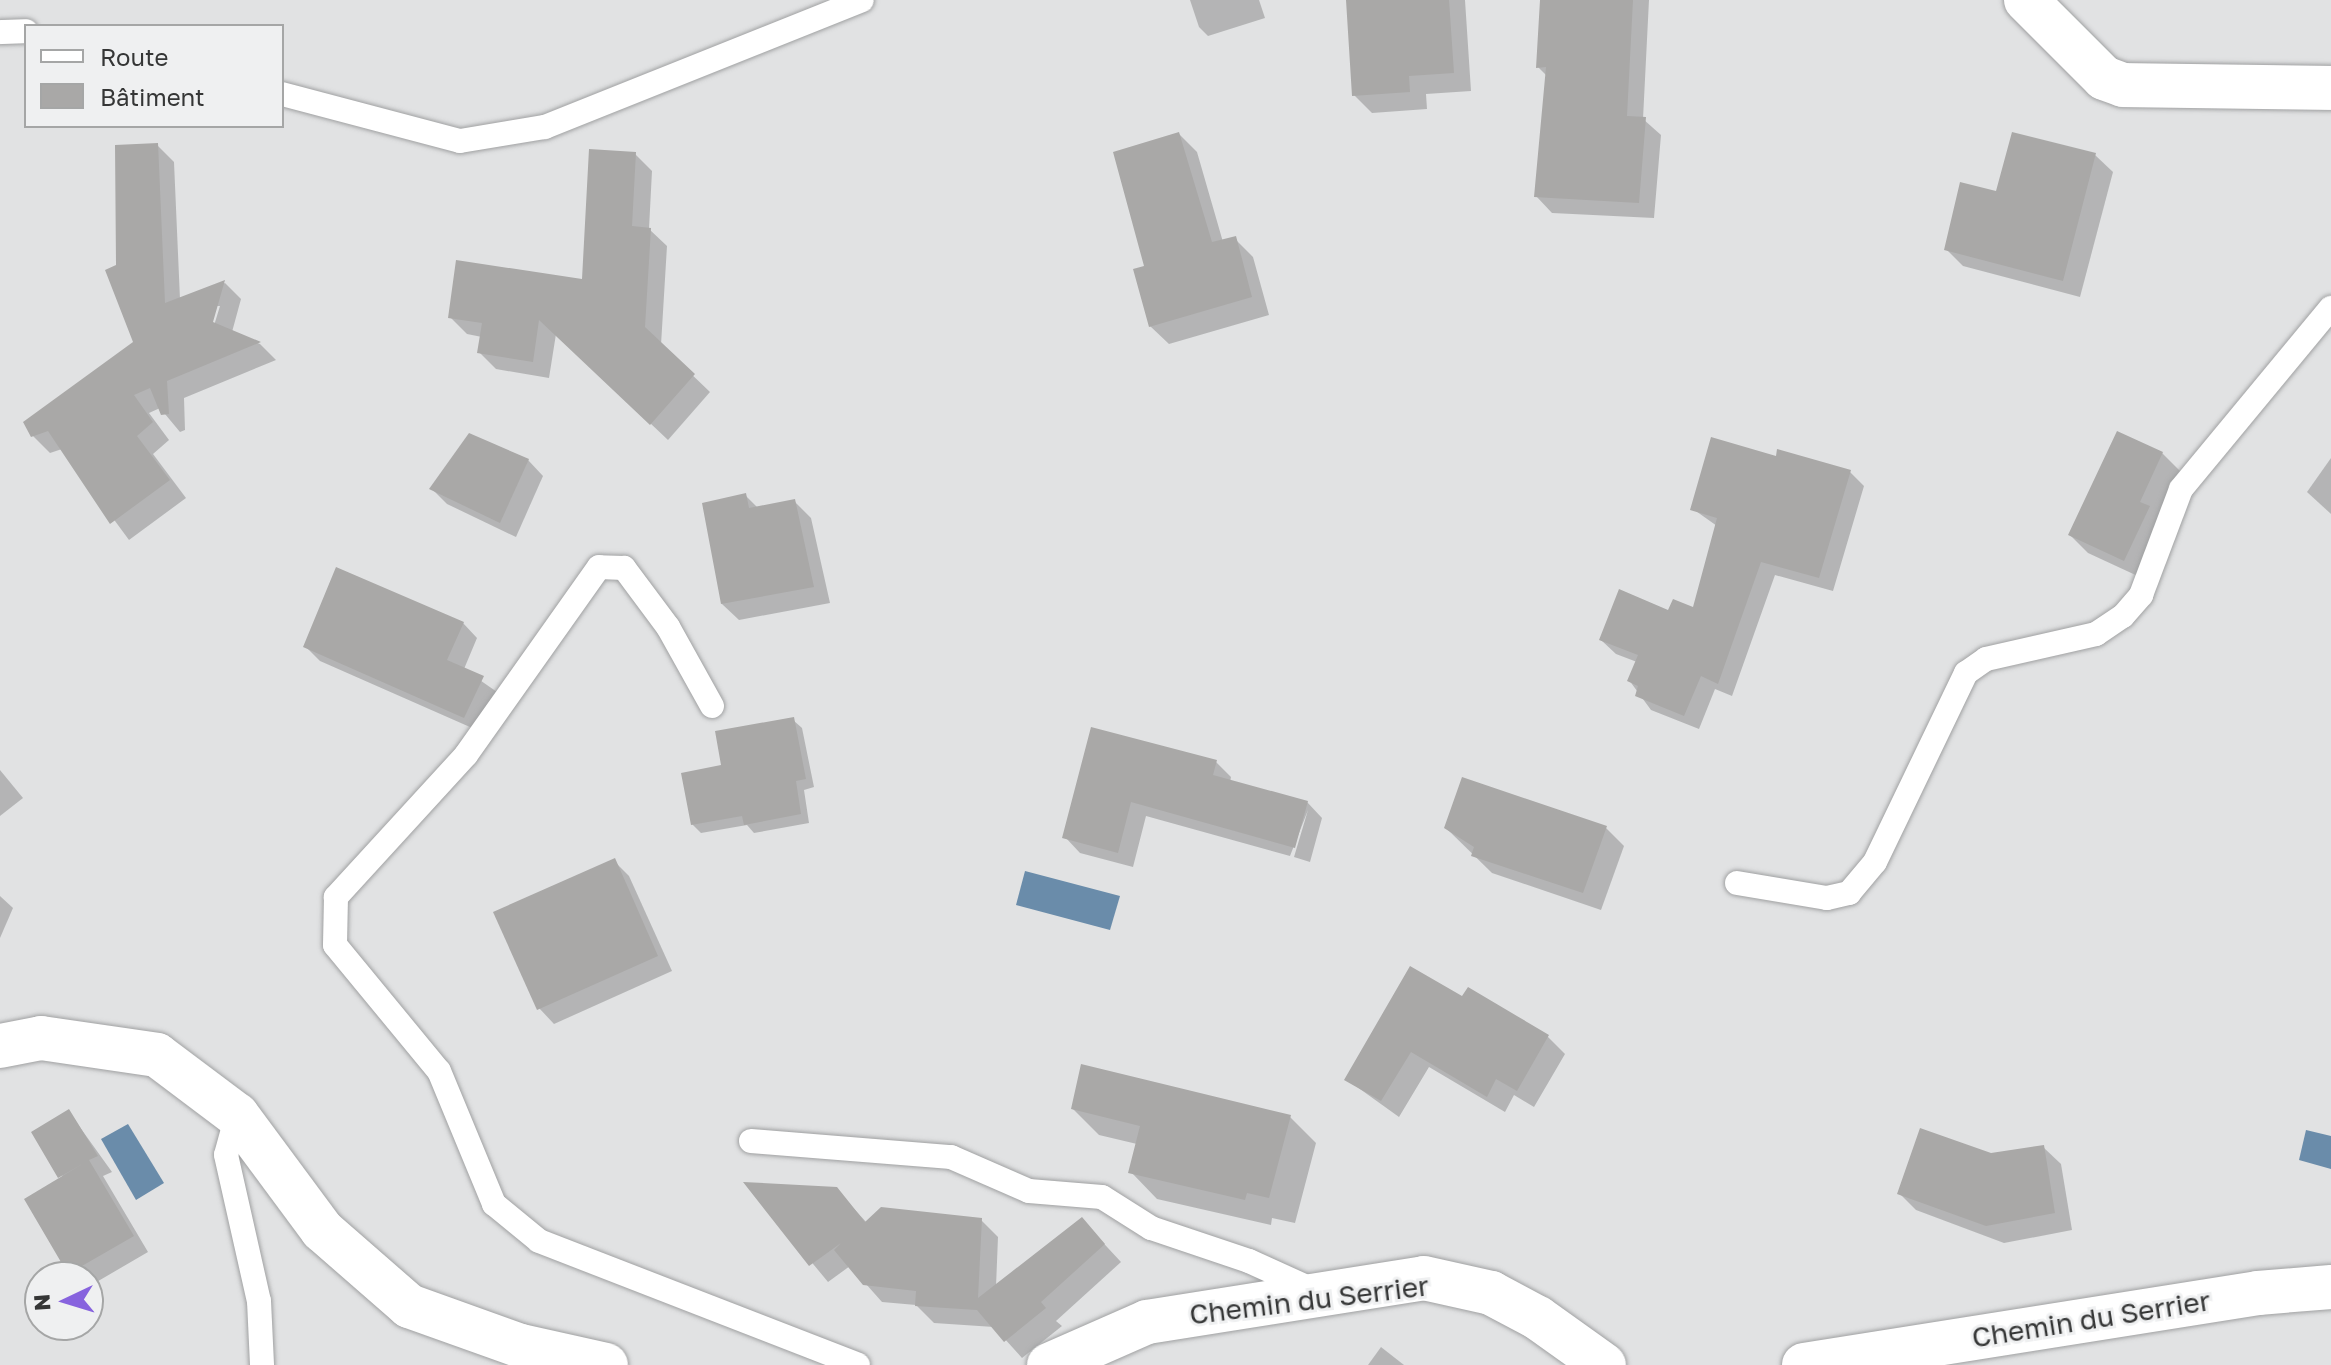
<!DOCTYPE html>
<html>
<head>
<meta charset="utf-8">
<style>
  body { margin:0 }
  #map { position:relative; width:2331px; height:1365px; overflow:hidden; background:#e1e2e3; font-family:"Golos Text",sans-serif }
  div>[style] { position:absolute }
  .water>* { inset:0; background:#6a8caa }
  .shadow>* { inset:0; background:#0003 }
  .building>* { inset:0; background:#a9a8a7 }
  .roads { filter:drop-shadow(0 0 2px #a0a1a2) drop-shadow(0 0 2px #a0a1a2) }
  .service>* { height:24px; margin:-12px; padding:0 12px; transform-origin:12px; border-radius:12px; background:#fff }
  .minor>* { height:44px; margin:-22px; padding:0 22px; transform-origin:22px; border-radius:22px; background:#fff }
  span { translate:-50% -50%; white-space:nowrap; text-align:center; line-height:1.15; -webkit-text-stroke:6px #eff0f1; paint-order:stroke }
  .street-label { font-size:28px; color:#353636 }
  .legend { position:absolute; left:24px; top:24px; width:260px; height:104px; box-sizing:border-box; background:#eff0f1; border:2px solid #a5a6a6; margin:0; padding:10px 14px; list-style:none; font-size:24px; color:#353636 }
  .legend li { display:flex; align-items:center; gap:16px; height:40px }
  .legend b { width:40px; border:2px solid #a5a6a6 }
  .north { position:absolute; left:24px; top:1261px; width:80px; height:80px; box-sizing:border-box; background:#eff0f1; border:2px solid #a5a6a6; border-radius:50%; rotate:266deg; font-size:22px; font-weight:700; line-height:32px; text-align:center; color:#353636 }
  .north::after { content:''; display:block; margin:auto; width:28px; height:36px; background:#8763de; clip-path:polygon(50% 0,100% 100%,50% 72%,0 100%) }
</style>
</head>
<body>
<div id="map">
  <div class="water">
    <div style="clip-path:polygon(1025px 871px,1120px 896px,1110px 930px,1016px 905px)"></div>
    <div style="clip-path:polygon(128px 1124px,164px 1183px,136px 1200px,101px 1139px)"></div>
    <div style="clip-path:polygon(2306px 1130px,2331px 1136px,2331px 1169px,2299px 1160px)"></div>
  </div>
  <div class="shadow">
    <div style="clip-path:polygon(1190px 0,1259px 0,1265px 18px,1208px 36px,1199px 27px)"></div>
    <div style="clip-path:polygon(1348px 0,1465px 0,1471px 91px,1426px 94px,1427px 109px,1372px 113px,1354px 95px)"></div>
    <div style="clip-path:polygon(1542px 0,1649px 0,1643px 119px,1661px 135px,1654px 218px,1552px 213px,1536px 196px,1547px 76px,1538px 67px)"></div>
    <div style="clip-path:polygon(1179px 134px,1197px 152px,1223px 242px,1235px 239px,1253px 257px,1269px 315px,1169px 344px,1150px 326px)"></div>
    <div style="clip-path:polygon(evenodd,157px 145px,174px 162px,180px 299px,225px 283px,241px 299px,232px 332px,260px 344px,276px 360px,184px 398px,185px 430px,180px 432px,160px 408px,149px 413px,169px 440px,153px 454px,186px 498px,129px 540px,62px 449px,50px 453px,33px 436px,135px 342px,118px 266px,157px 145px,216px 306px,220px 306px,212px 332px,209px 331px,216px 306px)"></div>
    <div style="clip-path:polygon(635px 154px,652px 171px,649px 229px,667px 246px,661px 345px,710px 392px,668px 440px,556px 334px,549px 378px,496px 369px,479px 352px,482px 337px,467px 334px,450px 317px,583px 281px)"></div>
    <div style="clip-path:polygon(2095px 155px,2113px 172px,2080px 297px,1963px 266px,1946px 249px,1997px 193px)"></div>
    <div style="clip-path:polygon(2162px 453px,2180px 471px,2142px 578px,2088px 553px,2070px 535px)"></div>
    <div style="clip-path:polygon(2331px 458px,2331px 514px,2307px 492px)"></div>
    <div style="clip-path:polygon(1777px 459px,1850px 472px,1864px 486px,1833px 591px,1775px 575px,1732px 696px,1715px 689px,1699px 729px,1651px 710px,1629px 680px,1637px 662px,1616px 654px,1601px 640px,1670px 613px,1694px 610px,1717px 526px,1693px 509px)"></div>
    <div style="clip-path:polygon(528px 460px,543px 476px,516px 537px,447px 504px,432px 489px)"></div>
    <div style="clip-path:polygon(745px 495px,758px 508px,794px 501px,811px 518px,830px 603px,739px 620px,722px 604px)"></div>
    <div style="clip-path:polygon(463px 623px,477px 638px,464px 669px,497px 692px,479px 731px,320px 661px,306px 647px)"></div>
    <div style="clip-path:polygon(793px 720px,802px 728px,814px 787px,804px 790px,809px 823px,754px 833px,747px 825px,701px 833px,692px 824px)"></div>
    <div style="clip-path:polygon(1093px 729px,1216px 762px,1231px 777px,1230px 782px,1307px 802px,1322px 818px,1310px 862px,1294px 857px,1308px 810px,1290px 856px,1146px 816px,1133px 867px,1080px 853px,1065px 837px)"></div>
    <div style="clip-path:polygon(0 770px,23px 798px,0 816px)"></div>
    <div style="clip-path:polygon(1446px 828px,1606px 828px,1624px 846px,1601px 910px,1492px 873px)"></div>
    <div style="clip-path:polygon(614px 861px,629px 876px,672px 971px,554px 1024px,539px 1008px)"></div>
    <div style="clip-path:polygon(0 896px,13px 908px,0 938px)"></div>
    <div style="clip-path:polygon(1462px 999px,1548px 1037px,1565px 1054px,1534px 1107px,1514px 1095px,1505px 1112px,1429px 1067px,1399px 1117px,1346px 1079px)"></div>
    <div style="clip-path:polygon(1073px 1109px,1290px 1117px,1316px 1143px,1295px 1223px,1272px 1218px,1271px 1225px,1157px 1199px,1131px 1172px,1137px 1144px,1099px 1135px)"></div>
    <div style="clip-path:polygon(69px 1112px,112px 1172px,103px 1176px,148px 1252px,88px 1287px,88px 1277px,70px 1273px,27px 1200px,62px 1179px)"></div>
    <div style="clip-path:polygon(2043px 1147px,2061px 1164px,2072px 1230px,2004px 1243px,1916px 1210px,1899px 1193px,1991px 1155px)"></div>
    <div style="clip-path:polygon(747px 1184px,836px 1189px,867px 1223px,981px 1220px,998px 1237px,996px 1287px,1082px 1220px,1121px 1262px,1056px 1321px,1062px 1326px,1022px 1358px,994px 1327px,934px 1323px,916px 1305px,882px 1302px,850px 1266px,828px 1282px)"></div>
    <div style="clip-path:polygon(1381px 1347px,1404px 1365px,1368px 1365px)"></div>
  </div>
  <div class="building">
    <div style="clip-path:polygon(1346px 0,1449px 0,1454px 73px,1409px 76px,1410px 92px,1352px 96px)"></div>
    <div style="clip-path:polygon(1540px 0,1633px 0,1627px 116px,1646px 117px,1639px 203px,1534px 197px,1546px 67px,1536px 68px)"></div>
    <div style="clip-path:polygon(1179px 132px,1212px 242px,1236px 236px,1252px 297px,1149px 327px,1133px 269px,1144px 266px,1113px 152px)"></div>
    <div style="clip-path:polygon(2012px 132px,2096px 153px,2063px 281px,1944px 250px,1960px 182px,1996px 191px)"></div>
    <div style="clip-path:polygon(158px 143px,165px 303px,225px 280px,213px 322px,261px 342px,167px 381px,169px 414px,161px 415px,150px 388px,134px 395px,153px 422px,137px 436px,170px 480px,110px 524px,48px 431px,31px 437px,23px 422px,133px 342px,105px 270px,116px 265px,115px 145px)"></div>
    <div style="clip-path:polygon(589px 149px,636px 152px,632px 226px,651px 228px,645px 327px,695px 374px,650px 425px,539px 320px,533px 362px,477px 353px,482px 323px,448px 318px,456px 260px,582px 279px)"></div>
    <div style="clip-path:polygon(2117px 431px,2163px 452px,2140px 502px,2150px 506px,2124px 561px,2068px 535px)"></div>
    <div style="clip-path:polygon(469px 433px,529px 459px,500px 523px,429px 489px)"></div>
    <div style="clip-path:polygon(1711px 437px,1776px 456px,1777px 449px,1851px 470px,1819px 578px,1761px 562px,1718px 684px,1701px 676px,1684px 716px,1635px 696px,1638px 686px,1627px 681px,1638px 655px,1599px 640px,1619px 589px,1668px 610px,1673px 599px,1693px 607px,1717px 518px,1690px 510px)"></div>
    <div style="clip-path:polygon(746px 493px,749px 508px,795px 499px,814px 587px,721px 604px,702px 503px)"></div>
    <div style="clip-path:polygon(336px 567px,464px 622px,447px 660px,484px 676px,464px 718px,303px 647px)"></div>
    <div style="clip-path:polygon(794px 717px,806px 779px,796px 781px,801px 814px,744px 825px,742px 816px,691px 825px,681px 773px,721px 765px,715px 731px)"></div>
    <div style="clip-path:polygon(1091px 727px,1217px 760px,1213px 775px,1308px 801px,1295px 848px,1131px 802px,1118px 853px,1062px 838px)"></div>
    <div style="clip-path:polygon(1462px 777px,1607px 826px,1583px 893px,1471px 856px,1474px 847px,1444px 828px)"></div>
    <div style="clip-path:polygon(615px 858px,658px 956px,537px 1010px,493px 912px)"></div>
    <div style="clip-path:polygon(1410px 966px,1462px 996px,1468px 987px,1549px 1035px,1517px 1091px,1496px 1079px,1487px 1097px,1411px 1052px,1381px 1101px,1344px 1080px)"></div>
    <div style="clip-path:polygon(1081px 1064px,1291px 1115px,1269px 1198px,1247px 1193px,1245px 1200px,1128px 1173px,1140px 1126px,1071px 1109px)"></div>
    <div style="clip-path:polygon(69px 1109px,98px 1156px,89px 1160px,134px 1236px,68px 1274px,24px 1199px,84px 1163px,58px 1178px,31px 1132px)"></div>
    <div style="clip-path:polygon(1920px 1128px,1991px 1153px,2044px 1145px,2055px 1213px,1986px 1226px,1897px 1194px)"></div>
    <div style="clip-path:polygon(743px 1182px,837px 1187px,865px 1222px,881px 1207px,982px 1218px,978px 1298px,1082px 1217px,1105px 1244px,1041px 1302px,1046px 1308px,1004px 1342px,977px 1310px,915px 1306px,916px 1291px,863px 1285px,834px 1250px,841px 1243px,809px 1266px)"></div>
  </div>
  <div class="roads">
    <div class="service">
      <div style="left:0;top:32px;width:26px;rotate:-2deg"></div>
      <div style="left:282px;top:94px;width:184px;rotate:14.8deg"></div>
      <div style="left:460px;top:141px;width:86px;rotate:-9.4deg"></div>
      <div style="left:545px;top:127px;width:341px;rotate:-21.8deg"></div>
      <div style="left:712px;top:706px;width:90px;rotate:-119.1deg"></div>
      <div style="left:668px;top:627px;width:74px;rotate:-126.7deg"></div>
      <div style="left:624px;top:568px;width:25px;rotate:-178deg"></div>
      <div style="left:599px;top:567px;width:230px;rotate:125.3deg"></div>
      <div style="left:466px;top:755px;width:193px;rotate:132.5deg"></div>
      <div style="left:336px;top:897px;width:48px;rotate:91.2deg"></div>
      <div style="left:335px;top:945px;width:163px;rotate:50.5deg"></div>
      <div style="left:439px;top:1071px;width:144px;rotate:67.5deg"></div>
      <div style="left:494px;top:1204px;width:58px;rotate:39.4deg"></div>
      <div style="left:539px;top:1241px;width:342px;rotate:21.2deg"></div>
      <div style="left:1737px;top:883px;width:91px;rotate:9.5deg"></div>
      <div style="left:1827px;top:898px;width:23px;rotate:-13deg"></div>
      <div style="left:1849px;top:893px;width:40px;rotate:-50deg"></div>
      <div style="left:1875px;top:862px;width:210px;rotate:-64.3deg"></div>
      <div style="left:1966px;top:673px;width:24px;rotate:-35deg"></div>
      <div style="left:1986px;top:659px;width:113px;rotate:-12.8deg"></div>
      <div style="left:2096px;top:634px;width:32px;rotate:-34deg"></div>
      <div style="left:2123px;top:616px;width:28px;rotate:-49deg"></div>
      <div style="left:2141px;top:595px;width:113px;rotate:-69.3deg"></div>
      <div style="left:2181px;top:489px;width:235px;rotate:-50.4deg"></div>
      <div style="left:237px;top:1115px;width:41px;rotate:105.4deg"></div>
      <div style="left:226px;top:1155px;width:150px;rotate:77.3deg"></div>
      <div style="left:259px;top:1301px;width:64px;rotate:87.3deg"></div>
      <div style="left:751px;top:1141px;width:201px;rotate:4.6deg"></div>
      <div style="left:951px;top:1157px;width:85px;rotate:23.6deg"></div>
      <div style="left:1029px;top:1191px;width:73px;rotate:4.7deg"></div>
      <div style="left:1102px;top:1197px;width:58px;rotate:32.3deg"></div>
      <div style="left:1151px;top:1228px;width:103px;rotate:18.6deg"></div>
      <div style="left:1249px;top:1261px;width:72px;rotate:24.4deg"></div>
    </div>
    <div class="minor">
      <div style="left:2026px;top:0;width:110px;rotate:45deg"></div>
      <div style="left:2104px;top:78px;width:20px;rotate:20deg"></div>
      <div style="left:2123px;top:85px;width:208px;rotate:0.8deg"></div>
      <div style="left:0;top:1046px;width:42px;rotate:-11deg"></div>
      <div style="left:41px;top:1038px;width:117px;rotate:8.3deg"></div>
      <div style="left:157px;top:1055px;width:100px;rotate:36.9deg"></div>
      <div style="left:237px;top:1115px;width:143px;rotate:53.5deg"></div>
      <div style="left:322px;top:1230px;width:116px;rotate:41.1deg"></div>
      <div style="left:409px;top:1306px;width:119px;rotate:19.7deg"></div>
      <div style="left:521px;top:1346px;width:87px;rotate:12.6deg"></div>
      <div style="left:1049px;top:1365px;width:107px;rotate:-23.7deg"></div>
      <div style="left:1147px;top:1322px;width:280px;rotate:-9deg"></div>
      <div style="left:1424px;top:1278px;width:69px;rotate:12.6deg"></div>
      <div style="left:1491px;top:1293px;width:53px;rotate:28deg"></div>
      <div style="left:1538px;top:1318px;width:81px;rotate:35.5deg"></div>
      <div style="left:1804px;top:1365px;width:460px;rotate:-9deg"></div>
      <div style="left:2258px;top:1293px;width:73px;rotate:-4.7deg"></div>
    </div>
  </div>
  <div class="street-label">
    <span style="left:1309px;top:1300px;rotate:-7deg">Chemin du Serrier</span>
    <span style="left:2091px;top:1319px;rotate:-9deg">Chemin du Serrier</span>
  </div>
  <ul class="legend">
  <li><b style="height:10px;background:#fff"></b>Route</li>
  <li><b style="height:22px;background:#a9a8a7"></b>Bâtiment</li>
  </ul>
  <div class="north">N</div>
</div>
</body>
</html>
